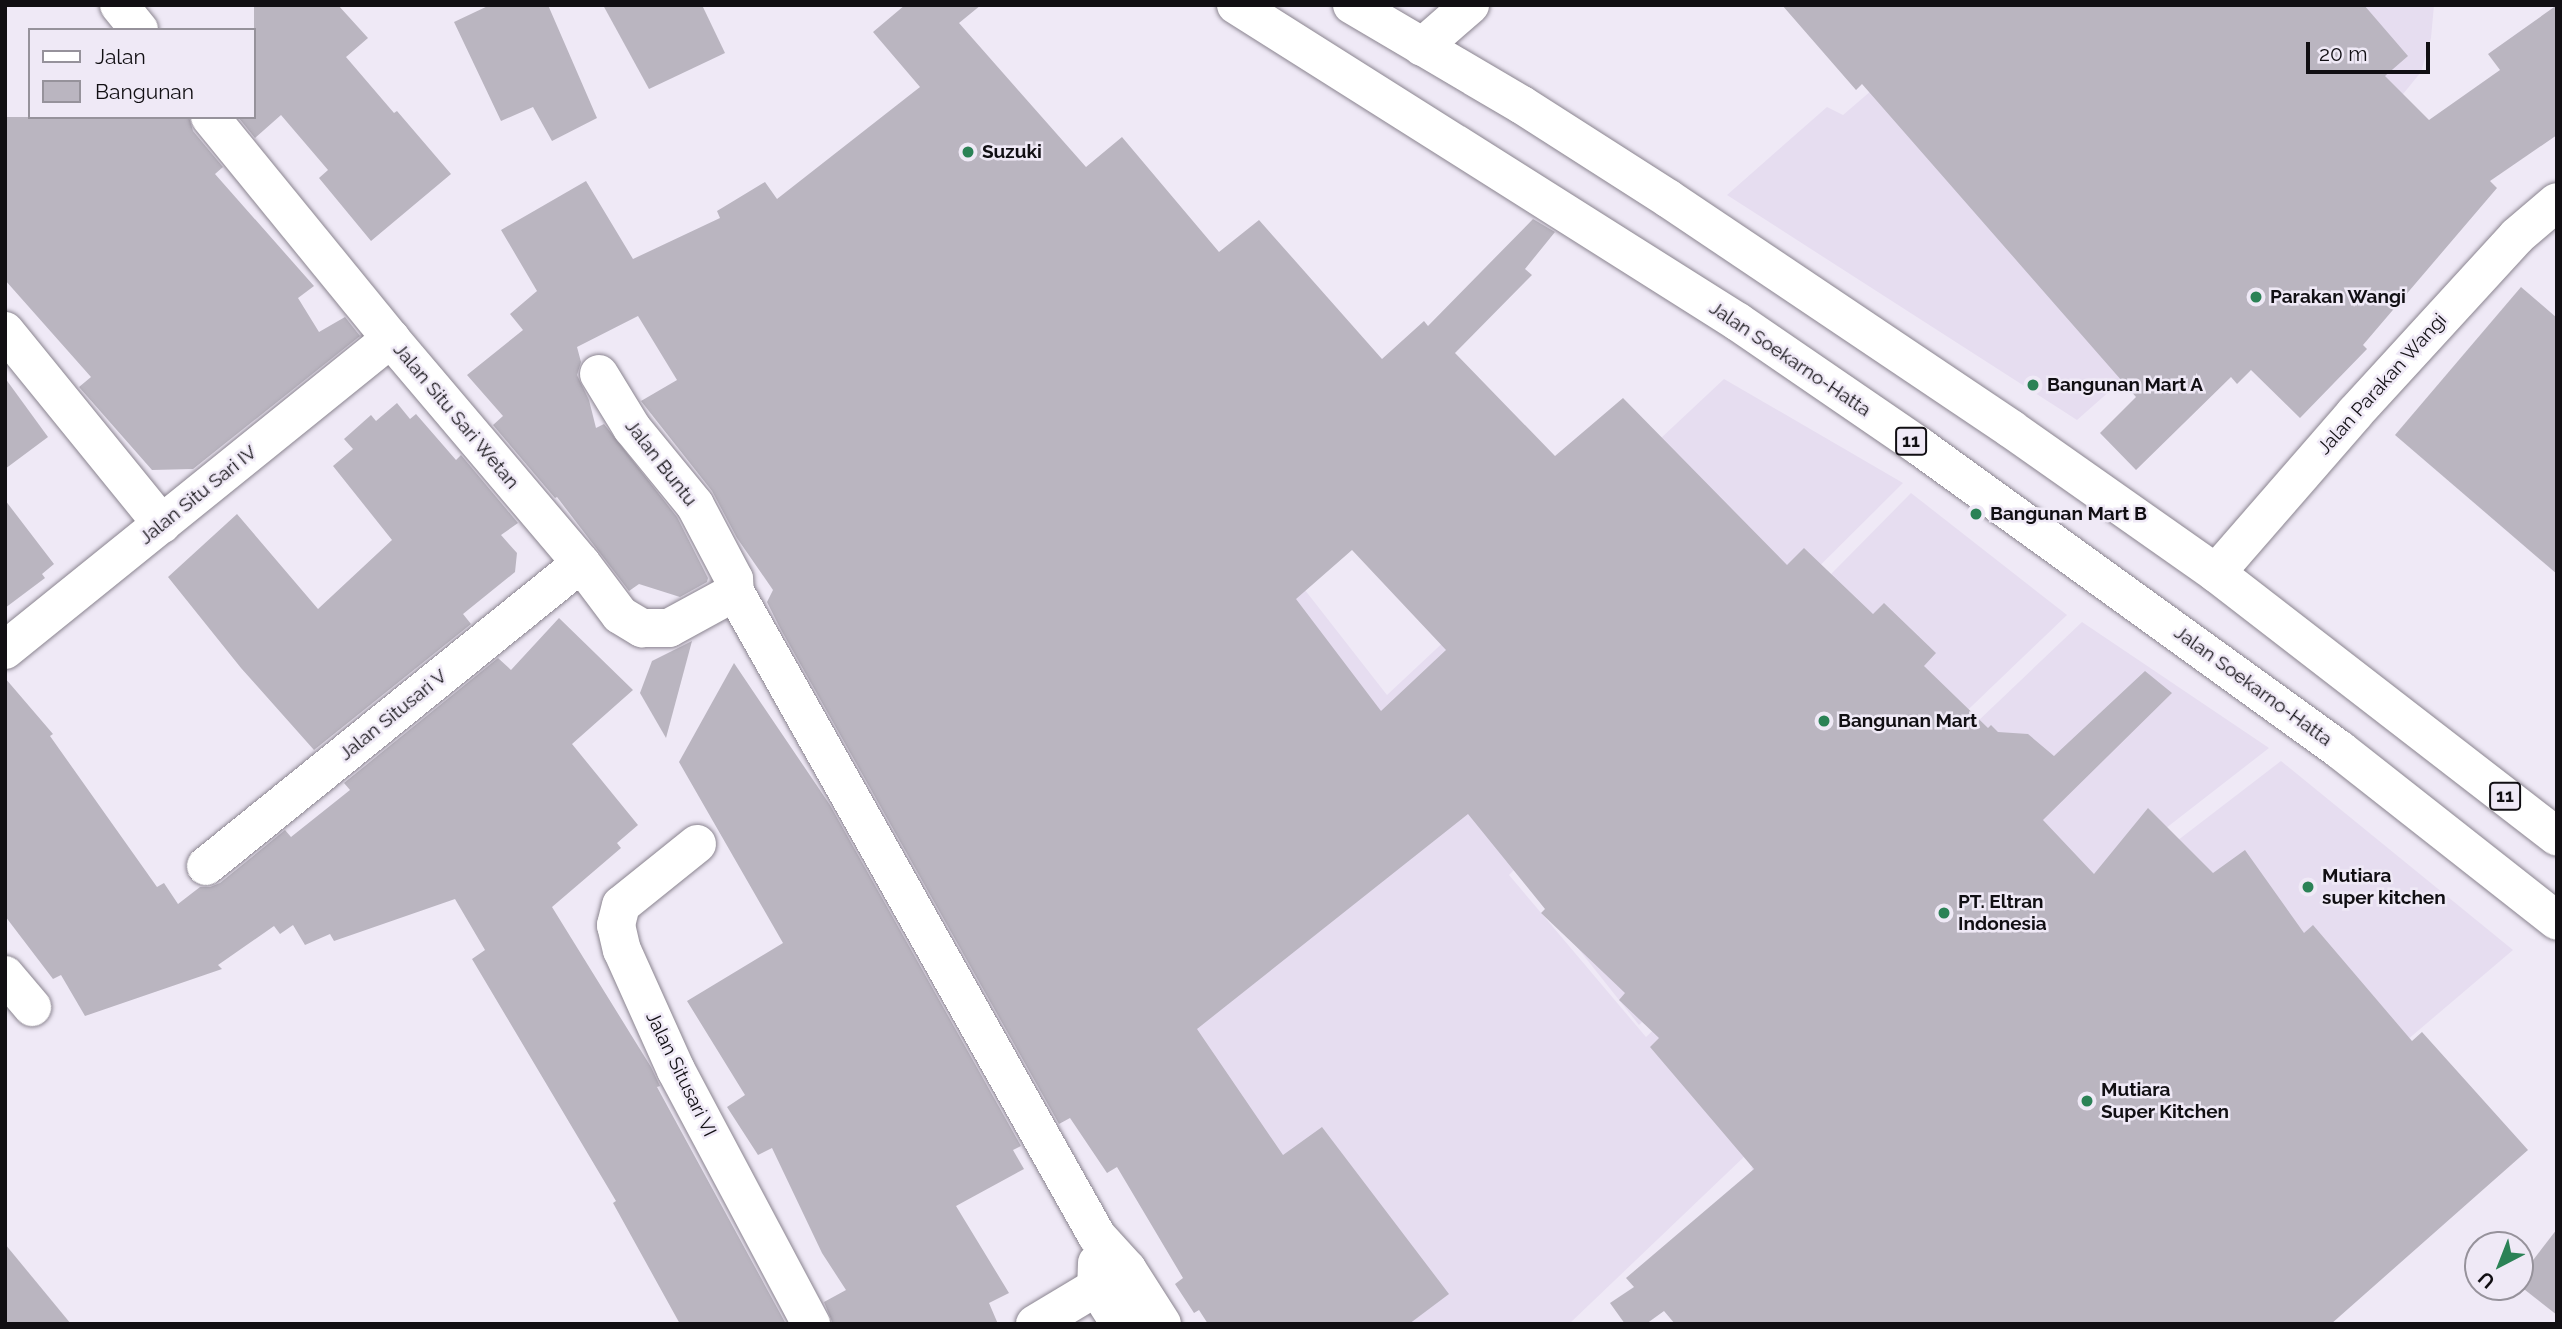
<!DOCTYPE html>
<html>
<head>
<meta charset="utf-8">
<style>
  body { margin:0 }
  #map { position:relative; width:2562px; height:1329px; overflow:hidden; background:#efe9f6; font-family:Raleway,sans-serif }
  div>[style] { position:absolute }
  .built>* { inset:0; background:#e6ddf0 }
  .building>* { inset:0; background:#bab5c0 }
  .roads { filter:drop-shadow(0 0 2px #8a848f) drop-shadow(0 0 2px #8a848f) }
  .minor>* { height:38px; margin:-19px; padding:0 19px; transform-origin:19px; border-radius:19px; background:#fff }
  .highway>* { height:38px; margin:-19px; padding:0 19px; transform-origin:19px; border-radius:19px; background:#fff }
  .dots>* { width:19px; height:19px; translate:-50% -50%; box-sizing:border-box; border:4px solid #efe9f6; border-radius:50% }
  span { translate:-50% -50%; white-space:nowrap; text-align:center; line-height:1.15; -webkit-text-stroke:5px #efe9f6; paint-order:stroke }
  .shield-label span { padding:2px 5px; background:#efe9f6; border:2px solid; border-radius:5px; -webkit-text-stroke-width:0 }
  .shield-label { font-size:18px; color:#110f13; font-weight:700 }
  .poi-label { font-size:19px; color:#110f13; font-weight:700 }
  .left { translate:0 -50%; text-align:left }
  .street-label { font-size:19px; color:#110f13 }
  .frame { position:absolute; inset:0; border:7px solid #110f13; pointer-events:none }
  .legend { position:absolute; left:28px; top:28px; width:228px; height:91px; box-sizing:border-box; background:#efe9f6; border:2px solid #96929b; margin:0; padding:9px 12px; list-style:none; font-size:21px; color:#110f13 }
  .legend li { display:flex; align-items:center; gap:14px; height:35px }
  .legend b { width:35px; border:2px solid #96929b }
  .north { position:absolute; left:2464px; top:1231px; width:70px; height:70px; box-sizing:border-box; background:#efe9f6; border:2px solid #96929b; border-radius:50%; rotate:222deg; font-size:19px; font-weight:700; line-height:28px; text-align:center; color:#110f13 }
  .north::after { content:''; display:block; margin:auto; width:24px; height:32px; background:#2b8256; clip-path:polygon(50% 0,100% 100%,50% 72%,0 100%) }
  .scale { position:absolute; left:2306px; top:42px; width:124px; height:32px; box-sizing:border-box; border:4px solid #110f13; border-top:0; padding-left:9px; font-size:21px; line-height:24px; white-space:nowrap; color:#110f13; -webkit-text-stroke:5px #efe9f6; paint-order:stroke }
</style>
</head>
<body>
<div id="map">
  <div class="built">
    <div style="clip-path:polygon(1971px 5px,2434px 5px,2431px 38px,2421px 72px,2292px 230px,2077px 420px,1727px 195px,1827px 107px,1843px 115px)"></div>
    <div style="clip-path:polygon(1724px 379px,1903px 483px,1509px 875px,1646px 1037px,2082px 622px,2269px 748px,1747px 1154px,1569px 1324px,1383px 1324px,935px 768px,1219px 480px,1387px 695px)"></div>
    <div style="clip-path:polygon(1911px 493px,2067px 615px,1639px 1025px,1526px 883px)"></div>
    <div style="clip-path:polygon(2281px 761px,2513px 950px,2073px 1324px,1879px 1324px,1751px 1168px)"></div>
  </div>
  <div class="building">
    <div style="clip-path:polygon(254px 5px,338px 5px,368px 38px,346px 57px,394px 113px,397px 111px,451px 174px,371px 241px,319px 178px,328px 170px,281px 115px,255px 138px,238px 117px,254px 117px)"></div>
    <div style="clip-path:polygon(490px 5px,548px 5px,597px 118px,552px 141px,533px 107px,501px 121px,454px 22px)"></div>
    <div style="clip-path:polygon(603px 5px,702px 5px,725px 53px,649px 89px)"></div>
    <div style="clip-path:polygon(evenodd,905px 5px,981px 5px,959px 23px,1086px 167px,1122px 137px,1219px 252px,1259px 220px,1382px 359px,1424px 321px,1428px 326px,1533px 219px,1555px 232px,1525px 269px,1532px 275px,1455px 353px,1555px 456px,1623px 398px,1787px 565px,1804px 548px,1873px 614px,1884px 603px,1936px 653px,1924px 666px,1988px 728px,1991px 725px,1998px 732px,2028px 734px,2054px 756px,2145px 671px,2172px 693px,2043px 820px,2094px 874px,2148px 808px,2213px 873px,2245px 850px,2304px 933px,2313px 925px,2412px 1041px,2422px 1032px,2528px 1150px,2331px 1324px,1675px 1324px,1664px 1311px,1646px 1324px,1625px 1324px,1610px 1303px,1634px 1287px,1626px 1278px,1754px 1169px,1650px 1047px,1659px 1038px,1619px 1000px,1625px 993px,1541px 913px,1545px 909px,1468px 814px,1197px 1029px,1283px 1155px,1322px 1127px,1449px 1294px,1409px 1324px,1208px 1324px,1199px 1310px,1194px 1313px,1175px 1284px,1183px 1278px,1117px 1167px,1107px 1173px,1070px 1118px,1059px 1124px,780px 628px,767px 602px,773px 590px,737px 538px,712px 491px,641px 401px,677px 380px,638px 316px,577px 347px,581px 362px,577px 375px,589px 400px,596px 428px,604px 424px,677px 517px,708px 578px,707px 582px,680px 597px,639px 584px,629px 591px,557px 497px,555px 498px,493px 425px,503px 416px,467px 375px,523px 330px,510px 314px,537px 291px,501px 230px,586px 181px,633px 259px,720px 218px,717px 211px,765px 182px,777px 199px,920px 87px,873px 32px,905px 5px,1352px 550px,1446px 650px,1381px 711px,1296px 599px,1352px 550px)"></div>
    <div style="clip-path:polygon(1782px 5px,2364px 5px,2408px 56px,2385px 76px,2429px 120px,2500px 70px,2488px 54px,2557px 5px,2557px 135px,2490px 181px,2497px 188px,2363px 345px,2367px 349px,2300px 418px,2251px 370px,2237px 384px,2231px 377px,2136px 470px,2100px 433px,2136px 397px,1862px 84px,1856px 90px)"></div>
    <div style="clip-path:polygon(5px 117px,189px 117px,193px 131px,223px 167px,215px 174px,314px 286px,298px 298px,319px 332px,345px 317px,360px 336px,193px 469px,152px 470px,79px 387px,91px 377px,5px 280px)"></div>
    <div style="clip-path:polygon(2521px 287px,2557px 318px,2557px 574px,2395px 435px)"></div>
    <div style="clip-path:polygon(5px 378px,48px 437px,5px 469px)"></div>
    <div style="clip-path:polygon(397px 403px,410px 419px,416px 414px,456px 460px,461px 455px,518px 523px,501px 535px,517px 553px,515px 572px,463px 614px,471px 624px,314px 750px,241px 668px,168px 577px,237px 514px,318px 609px,392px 540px,333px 466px,353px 449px,344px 439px,371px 415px,376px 421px)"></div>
    <div style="clip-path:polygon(5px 500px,54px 564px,42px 574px,45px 578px,5px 608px)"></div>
    <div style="clip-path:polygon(559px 618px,633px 690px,572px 744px,638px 825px,617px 843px,621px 848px,552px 907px,651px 1067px,660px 1086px,657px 1087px,786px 1324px,680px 1324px,613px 1203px,616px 1201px,472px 959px,485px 950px,455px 899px,334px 941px,330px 934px,305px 945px,293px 925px,280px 934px,274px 926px,218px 965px,222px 969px,85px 1016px,61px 975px,53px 979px,5px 916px,5px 678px,53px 734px,50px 736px,157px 887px,164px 883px,178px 904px,200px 887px,210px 887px,220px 883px,285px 830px,291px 837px,350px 790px,344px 783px,498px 658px,511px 670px)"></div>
    <div style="clip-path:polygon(692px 641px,666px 738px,640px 693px,652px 661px)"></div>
    <div style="clip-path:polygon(734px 663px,830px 805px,1021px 1146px,1013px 1150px,1024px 1169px,956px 1206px,1009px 1293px,989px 1303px,998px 1324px,833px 1324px,824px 1302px,846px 1290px,822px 1253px,772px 1148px,758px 1155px,727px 1107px,745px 1095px,687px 1001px,783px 943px,679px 762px)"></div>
    <div style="clip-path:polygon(2557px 1229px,2557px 1315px,2520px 1286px,2520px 1277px)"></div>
    <div style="clip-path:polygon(5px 1244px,71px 1324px,5px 1324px)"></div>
  </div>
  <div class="roads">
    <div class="minor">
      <div style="left:119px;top:5px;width:32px;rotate:51deg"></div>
      <div style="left:1422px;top:47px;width:64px;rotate:-41.2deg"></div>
      <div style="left:210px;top:117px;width:286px;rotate:50.8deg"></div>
      <div style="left:391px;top:339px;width:294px;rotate:49.7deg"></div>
      <div style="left:581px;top:563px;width:65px;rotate:53.1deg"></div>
      <div style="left:620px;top:615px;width:26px;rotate:31deg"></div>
      <div style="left:642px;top:628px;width:27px"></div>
      <div style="left:669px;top:628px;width:75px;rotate:-28.6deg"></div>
      <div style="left:5px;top:331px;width:249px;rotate:50.9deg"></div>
      <div style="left:599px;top:374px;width:63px;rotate:58.6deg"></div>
      <div style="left:632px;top:428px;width:99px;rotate:50.7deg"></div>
      <div style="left:695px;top:505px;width:84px;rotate:62.2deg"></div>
      <div style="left:734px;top:579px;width:13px;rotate:86deg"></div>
      <div style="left:735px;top:592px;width:739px;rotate:60.66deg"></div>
      <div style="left:1097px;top:1236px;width:45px;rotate:47.7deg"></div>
      <div style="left:1127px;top:1269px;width:65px;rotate:57.5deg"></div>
      <div style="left:2216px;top:573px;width:211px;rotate:-49deg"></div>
      <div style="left:2354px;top:414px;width:241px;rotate:-47.5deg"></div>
      <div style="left:2517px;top:236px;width:52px;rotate:-40.4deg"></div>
      <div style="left:5px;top:650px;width:496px;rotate:-38.9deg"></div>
      <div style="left:697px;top:844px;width:97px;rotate:141.2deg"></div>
      <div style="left:621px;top:905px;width:21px;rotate:104deg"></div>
      <div style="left:616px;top:925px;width:26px;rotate:77deg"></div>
      <div style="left:622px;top:950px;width:132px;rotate:65.8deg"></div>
      <div style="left:676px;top:1070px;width:288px;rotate:62deg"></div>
      <div style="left:206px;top:866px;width:482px;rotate:-38.9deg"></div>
      <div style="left:5px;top:975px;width:42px;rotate:49.8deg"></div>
      <div style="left:1097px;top:1263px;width:23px;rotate:92deg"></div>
      <div style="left:1096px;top:1286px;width:45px;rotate:57.7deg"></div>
      <div style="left:1035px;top:1324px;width:107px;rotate:-30.9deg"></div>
    </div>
    <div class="highway">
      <div style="left:1236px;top:5px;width:594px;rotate:32.27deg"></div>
      <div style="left:1738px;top:322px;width:219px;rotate:34.4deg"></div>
      <div style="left:1919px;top:446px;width:519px;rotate:35.83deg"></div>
      <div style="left:2340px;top:750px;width:276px;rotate:38.2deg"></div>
      <div style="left:1352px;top:5px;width:197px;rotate:30.5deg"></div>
      <div style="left:1522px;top:105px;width:174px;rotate:32.6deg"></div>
      <div style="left:1669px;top:199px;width:412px;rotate:33.9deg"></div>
      <div style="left:2011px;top:429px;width:251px;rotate:35.1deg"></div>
      <div style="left:2216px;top:573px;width:431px;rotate:37.7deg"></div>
    </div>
  </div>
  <div class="dots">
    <div style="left:968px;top:152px;background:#2b8256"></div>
    <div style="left:2256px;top:297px;background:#2b8256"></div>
    <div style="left:2033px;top:385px;background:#2b8256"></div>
    <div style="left:1976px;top:514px;background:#2b8256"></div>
    <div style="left:1824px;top:721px;background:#2b8256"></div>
    <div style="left:2308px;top:887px;background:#2b8256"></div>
    <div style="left:1944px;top:913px;background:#2b8256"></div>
    <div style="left:2087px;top:1101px;background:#2b8256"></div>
  </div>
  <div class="shield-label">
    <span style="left:1911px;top:441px">11</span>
    <span style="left:2505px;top:796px">11</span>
  </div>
  <div class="poi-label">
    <span class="left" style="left:982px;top:152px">Suzuki</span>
    <span class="left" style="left:2270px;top:297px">Parakan Wangi</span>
    <span class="left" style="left:2047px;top:385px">Bangunan Mart A</span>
    <span class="left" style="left:1990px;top:514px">Bangunan Mart B</span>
    <span class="left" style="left:1838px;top:721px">Bangunan Mart</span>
    <span class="left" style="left:2322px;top:887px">Mutiara<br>super kitchen</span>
    <span class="left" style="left:1958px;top:913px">PT. Eltran<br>Indonesia</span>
    <span class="left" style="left:2101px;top:1101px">Mutiara<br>Super Kitchen</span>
  </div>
  <div class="street-label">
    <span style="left:1790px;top:359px;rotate:34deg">Jalan Soekarno-Hatta</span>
    <span style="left:2382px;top:384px;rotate:-48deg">Jalan Parakan Wangi</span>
    <span style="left:456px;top:416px;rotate:50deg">Jalan Situ Sari Wetan</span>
    <span style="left:661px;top:463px;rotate:52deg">Jalan Buntu</span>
    <span style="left:198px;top:495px;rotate:-39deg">Jalan Situ Sari IV</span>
    <span style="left:2253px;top:686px;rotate:36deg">Jalan Soekarno-Hatta</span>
    <span style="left:393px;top:715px;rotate:-39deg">Jalan Situsari V</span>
    <span style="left:681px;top:1074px;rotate:64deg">Jalan Situsari VI</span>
  </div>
  <div class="frame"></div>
  <ul class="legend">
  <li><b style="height:9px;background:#fff"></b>Jalan</li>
  <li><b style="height:19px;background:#bab5c0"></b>Bangunan</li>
  </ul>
  <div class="north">U</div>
  <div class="scale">20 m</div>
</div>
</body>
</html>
